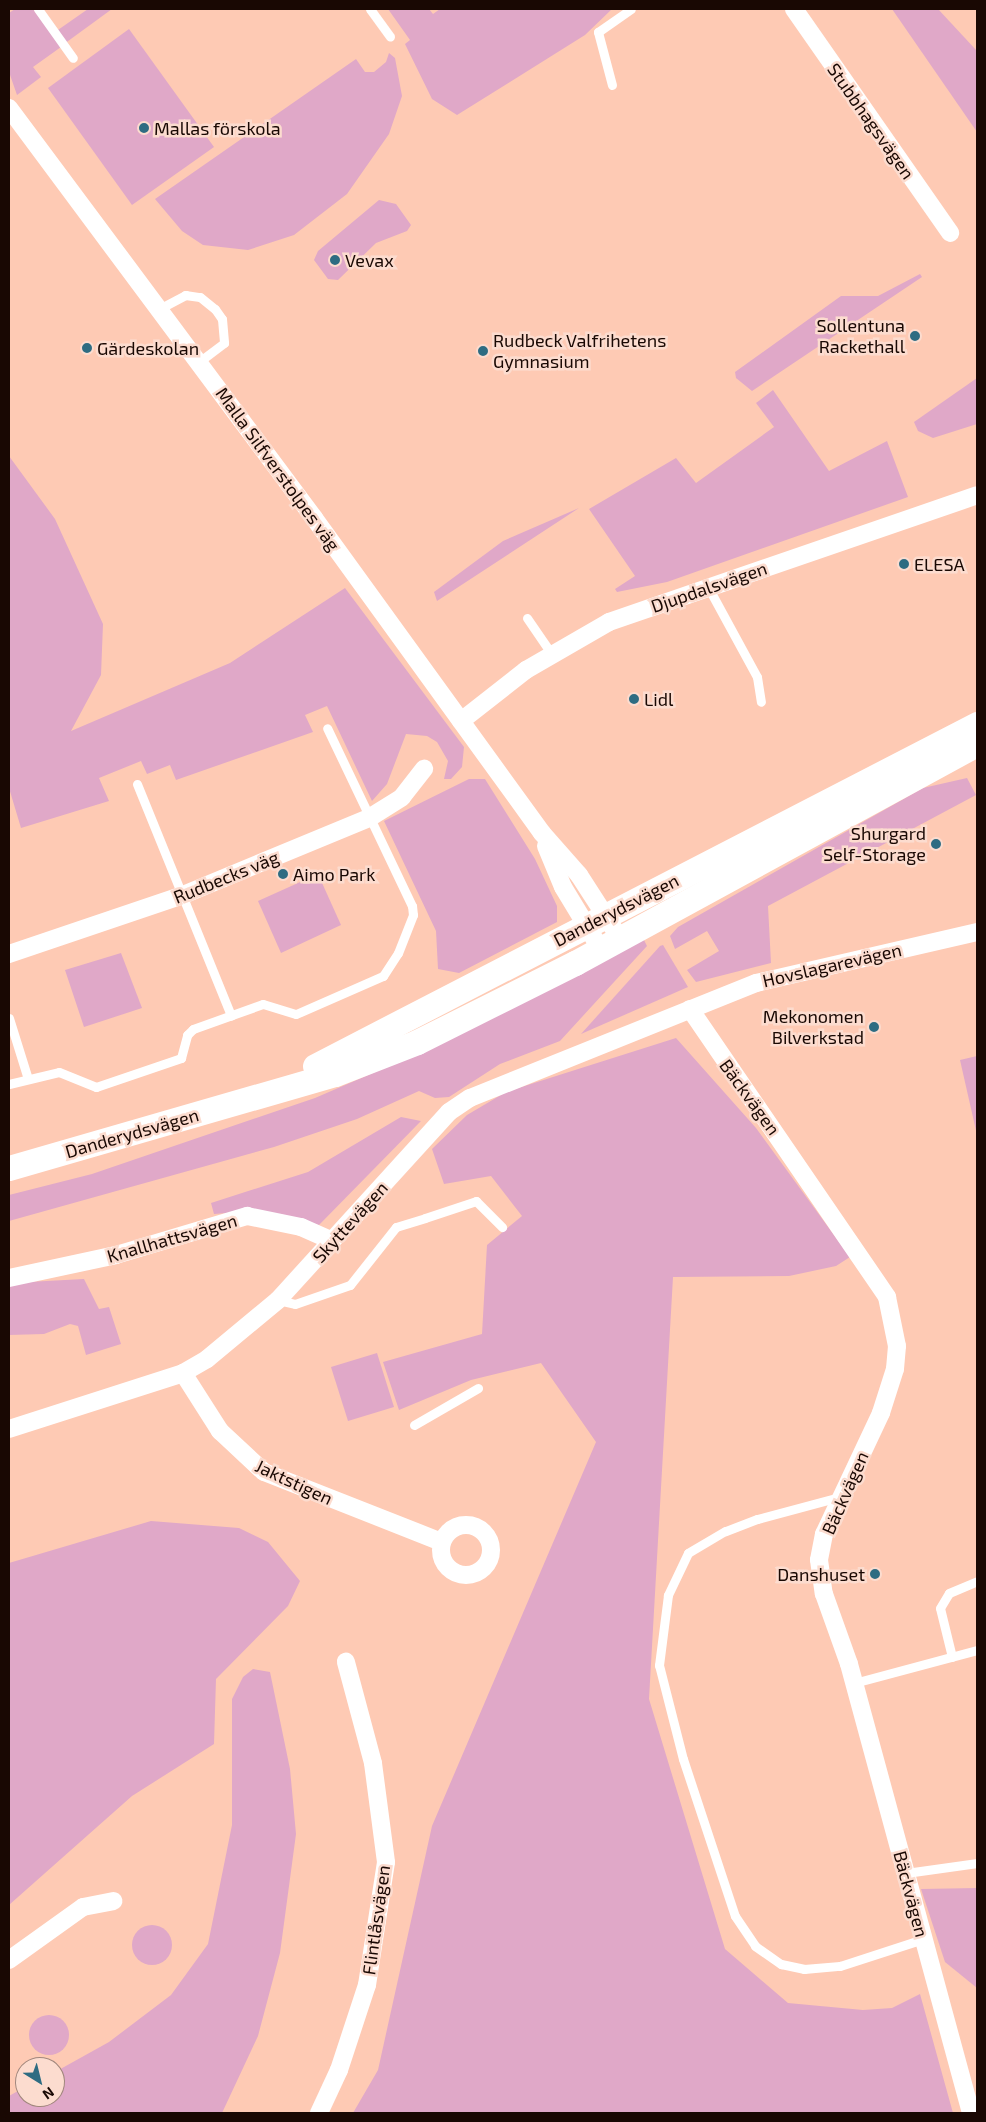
<!DOCTYPE html>
<html>
<head>
<meta charset="utf-8">
<style>
  body { margin:0 }
  #map { position:relative; width:986px; height:2122px; overflow:hidden; background:#fecab4; font-family:"Exo 2",sans-serif }
  div>[style] { position:absolute }
  .green>* { inset:0; background:#e0a8c8 }
  .round { border-radius:50% }
  .service>* { height:9px; margin:-4.5px; padding:0 4.5px; transform-origin:4.5px; border-radius:4.5px; background:#fff }
  .minor>* { height:18px; margin:-9px; padding:0 9px; transform-origin:9px; border-radius:9px; background:#fff }
  .minor>.ring { margin:-9px; padding:0; box-sizing:content-box; background:none; border:18px solid #fff; border-radius:50% }
  .secondary>* { height:25px; margin:-12.5px; padding:0 12.5px; transform-origin:12.5px; border-radius:12.5px; background:#fff }
  .dots>* { width:14px; height:14px; translate:-50% -50%; box-sizing:border-box; border:2px solid #fcdccf; border-radius:50% }
  span { translate:-50% -50%; white-space:nowrap; text-align:center; line-height:1.15; -webkit-text-stroke:5px #fcdccf; paint-order:stroke }
  .street-label { font-size:18px; color:#190803 }
  .poi-label { font-size:18px; color:#190803 }
  .left { translate:0 -50%; text-align:left }
  .right { translate:-100% -50%; text-align:right }
  .frame { position:absolute; inset:0; border:10px solid #190803; pointer-events:none }
  .north { position:absolute; left:15px; top:2057px; width:50px; height:50px; box-sizing:border-box; background:#fcdccf; border:1px solid #a1877d; border-radius:50%; rotate:144deg; font-size:14px; font-weight:700; line-height:20px; text-align:center; color:#190803 }
  .north::after { content:''; display:block; margin:auto; width:18px; height:22px; background:#2e6c82; clip-path:polygon(50% 0,100% 100%,50% 72%,0 100%) }
</style>
</head>
<body>
<div id="map">
  <div class="green">
    <div style="clip-path:polygon(15px 9px,33px 9px,61px 47px,33px 67px,41px 77px,17px 95px,9px 72px,9px 13px)"></div>
    <div style="clip-path:polygon(88px 9px,112px 9px,64px 44px,55px 32px)"></div>
    <div style="clip-path:polygon(388px 9px,429px 9px,433px 14px,440px 9px,612px 9px,585px 35px,457px 115px,432px 99px,405px 44px,410px 40px)"></div>
    <div style="clip-path:polygon(892px 9px,938px 9px,977px 51px,977px 132px)"></div>
    <div style="clip-path:polygon(129px 29px,214px 147px,132px 205px,48px 88px)"></div>
    <div style="clip-path:polygon(389px 53px,395px 58px,402px 96px,389px 134px,347px 194px,294px 235px,248px 250px,203px 245px,182px 231px,155px 199px,356px 59px,365px 72px,374px 72px,386px 62px)"></div>
    <div style="clip-path:polygon(379px 200px,396px 204px,411px 225px,407px 231px,376px 243px,338px 280px,328px 279px,314px 260px,318px 251px)"></div>
    <div style="clip-path:polygon(920px 274px,922px 277px,752px 391px,736px 378px,735px 372px,841px 296px,878px 296px)"></div>
    <div style="clip-path:polygon(977px 378px,977px 424px,933px 438px,918px 431px,914px 422px)"></div>
    <div style="clip-path:polygon(773px 390px,829px 471px,887px 441px,908px 497px,667px 582px,617px 592px,615px 589px,635px 576px,589px 509px,676px 458px,696px 483px,774px 427px,756px 403px)"></div>
    <div style="clip-path:polygon(9px 456px,55px 519px,103px 624px,101px 675px,71px 731px,230px 663px,345px 588px,464px 747px,462px 767px,451px 779px,444px 779px,448px 761px,437px 742px,427px 736px,406px 734px,387px 784px,372px 801px,327px 706px,305px 715px,313px 732px,176px 780px,170px 765px,147px 774px,141px 761px,99px 778px,109px 801px,21px 828px,9px 788px)"></div>
    <div style="clip-path:polygon(579px 508px,437px 601px,434px 592px,503px 541px)"></div>
    <div style="clip-path:polygon(967px 778px,976px 795px,768px 906px,771px 963px,696px 982px,687px 970px,719px 951px,707px 931px,675px 949px,670px 936px,678px 927px,923px 788px)"></div>
    <div style="clip-path:polygon(469px 779px,485px 779px,535px 859px,557px 906px,557px 922px,459px 973px,438px 969px,436px 931px,384px 821px)"></div>
    <div style="clip-path:polygon(318px 874px,341px 925px,281px 953px,258px 901px)"></div>
    <div style="clip-path:polygon(644px 940px,647px 946px,560px 1041px,500px 1064px,449px 1097px,435px 1098px,419px 1091px,357px 1119px,274px 1147px,9px 1221px,9px 1195px,92px 1174px,315px 1098px,417px 1054px,630px 943px)"></div>
    <div style="clip-path:polygon(663px 945px,688px 987px,581px 1034px,660px 946px)"></div>
    <div style="clip-path:polygon(121px 953px,142px 1008px,84px 1027px,65px 970px)"></div>
    <div style="clip-path:polygon(676px 1038px,756px 1128px,850px 1257px,836px 1266px,789px 1276px,673px 1277px,649px 1699px,725px 1949px,788px 2003px,863px 2010px,892px 2008px,920px 1994px,953px 2113px,353px 2113px,378px 2070px,432px 1826px,596px 1442px,541px 1363px,471px 1380px,399px 1410px,383px 1362px,482px 1334px,487px 1245px,522px 1216px,491px 1176px,444px 1184px,432px 1149px,467px 1115px,506px 1092px)"></div>
    <div style="clip-path:polygon(977px 1056px,977px 1135px,960px 1060px)"></div>
    <div style="clip-path:polygon(401px 1117px,421px 1121px,319px 1225px,253px 1211px,214px 1214px,211px 1203px,308px 1172px)"></div>
    <div style="clip-path:polygon(84px 1279px,99px 1309px,109px 1307px,121px 1344px,86px 1355px,78px 1326px,70px 1324px,44px 1334px,9px 1335px,9px 1283px)"></div>
    <div style="clip-path:polygon(377px 1353px,394px 1407px,348px 1421px,331px 1367px)"></div>
    <div style="clip-path:polygon(151px 1521px,239px 1528px,268px 1542px,300px 1581px,288px 1606px,216px 1679px,214px 1744px,132px 1796px,9px 1905px,9px 1563px)"></div>
    <div style="clip-path:polygon(253px 1669px,270px 1672px,290px 1769px,296px 1834px,280px 1953px,258px 2036px,222px 2113px,9px 2113px,9px 2096px,25px 2087px,25px 2097px,55px 2097px,55px 2072px,109px 2042px,171px 1995px,208px 1944px,232px 1825px,232px 1699px,243px 1677px)"></div>
    <div style="clip-path:polygon(977px 1888px,977px 1988px,945px 1962px,921px 1889px)"></div>
    <div class="round" style="left:132px;top:1925px;width:40px;height:40px"></div>
    <div class="round" style="left:29px;top:2015px;width:40px;height:40px"></div>
  </div>
  <div class="service">
    <div style="left:38px;top:9px;width:60px;rotate:54.5deg"></div>
    <div style="left:370px;top:9px;width:34px;rotate:54deg"></div>
    <div style="left:612px;top:85px;width:55px;rotate:-104.8deg"></div>
    <div style="left:598px;top:32px;width:40px;rotate:-34.9deg"></div>
    <div style="left:159px;top:309px;width:30px;rotate:-28deg"></div>
    <div style="left:185px;top:295px;width:15px;rotate:8deg"></div>
    <div style="left:200px;top:297px;width:19px;rotate:39deg"></div>
    <div style="left:215px;top:309px;width:12px;rotate:55deg"></div>
    <div style="left:222px;top:319px;width:24px;rotate:85deg"></div>
    <div style="left:224px;top:343px;width:31px;rotate:143deg"></div>
    <div style="left:708px;top:587px;width:102px;rotate:61.4deg"></div>
    <div style="left:757px;top:677px;width:25px;rotate:81deg"></div>
    <div style="left:527px;top:618px;width:42px;rotate:55.6deg"></div>
    <div style="left:137px;top:784px;width:250px;rotate:67.9deg"></div>
    <div style="left:9px;top:1018px;width:64px;rotate:72.7deg"></div>
    <div style="left:9px;top:1084px;width:51px;rotate:-13.5deg"></div>
    <div style="left:59px;top:1072px;width:40px;rotate:22deg"></div>
    <div style="left:96px;top:1087px;width:90px;rotate:-18.8deg"></div>
    <div style="left:181px;top:1058px;width:24px;rotate:-75deg"></div>
    <div style="left:187px;top:1035px;width:8px;rotate:-45deg"></div>
    <div style="left:193px;top:1029px;width:74px;rotate:-19.7deg"></div>
    <div style="left:263px;top:1004px;width:34px;rotate:17deg"></div>
    <div style="left:296px;top:1014px;width:95px;rotate:-23.6deg"></div>
    <div style="left:383px;top:976px;width:27px;rotate:-57deg"></div>
    <div style="left:398px;top:953px;width:41px;rotate:-68.5deg"></div>
    <div style="left:413px;top:915px;width:9px;rotate:-96deg"></div>
    <div style="left:412px;top:906px;width:197px;rotate:-115.5deg"></div>
    <div style="left:278px;top:1300px;width:17px;rotate:13deg"></div>
    <div style="left:295px;top:1304px;width:58px;rotate:-19.1deg"></div>
    <div style="left:350px;top:1285px;width:74px;rotate:-51.6deg"></div>
    <div style="left:396px;top:1227px;width:30px;rotate:-17deg"></div>
    <div style="left:425px;top:1218px;width:54px;rotate:-18.4deg"></div>
    <div style="left:476px;top:1201px;width:37px;rotate:45deg"></div>
    <div style="left:414px;top:1425px;width:74px;rotate:-30deg"></div>
    <div style="left:843px;top:1496px;width:89px;rotate:165deg"></div>
    <div style="left:757px;top:1519px;width:34px;rotate:159deg"></div>
    <div style="left:725px;top:1531px;width:43px;rotate:149.3deg"></div>
    <div style="left:688px;top:1553px;width:47px;rotate:115.5deg"></div>
    <div style="left:668px;top:1595px;width:71px;rotate:97.3deg"></div>
    <div style="left:659px;top:1665px;width:97px;rotate:75.7deg"></div>
    <div style="left:683px;top:1759px;width:165px;rotate:71.7deg"></div>
    <div style="left:735px;top:1916px;width:36px;rotate:56deg"></div>
    <div style="left:755px;top:1946px;width:32px;rotate:35deg"></div>
    <div style="left:781px;top:1964px;width:24px;rotate:12deg"></div>
    <div style="left:804px;top:1969px;width:36px;rotate:-5deg"></div>
    <div style="left:840px;top:1966px;width:87px;rotate:-18deg"></div>
    <div style="left:952px;top:1657px;width:50px;rotate:-103.8deg"></div>
    <div style="left:940px;top:1608px;width:17px;rotate:-59deg"></div>
    <div style="left:949px;top:1593px;width:30px;rotate:-23deg"></div>
    <div style="left:854px;top:1683px;width:127px;rotate:-15deg"></div>
    <div style="left:906px;top:1873px;width:72px;rotate:-8deg"></div>
  </div>
  <div class="minor">
    <div style="left:794px;top:9px;width:273px;rotate:55.1deg"></div>
    <div style="left:9px;top:108px;width:511px;rotate:53.35deg"></div>
    <div style="left:314px;top:518px;width:389px;rotate:54.1deg"></div>
    <div style="left:542px;top:833px;width:56px;rotate:48.6deg"></div>
    <div style="left:579px;top:875px;width:74px;rotate:57.2deg"></div>
    <div style="left:461px;top:721px;width:83px;rotate:-38.1deg"></div>
    <div style="left:526px;top:670px;width:96px;rotate:-30deg"></div>
    <div style="left:609px;top:622px;width:389px;rotate:-19deg"></div>
    <div style="left:546px;top:846px;width:44px;rotate:67.5deg"></div>
    <div style="left:563px;top:887px;width:71px;rotate:58.8deg"></div>
    <div style="left:9px;top:954px;width:184px;rotate:-18.7deg"></div>
    <div style="left:183px;top:895px;width:201px;rotate:-22.5deg"></div>
    <div style="left:369px;top:818px;width:39px;rotate:-32deg"></div>
    <div style="left:402px;top:797px;width:36px;rotate:-52deg"></div>
    <div style="left:690px;top:1009px;width:349px;rotate:55.6deg"></div>
    <div style="left:887px;top:1297px;width:50px;rotate:78.5deg"></div>
    <div style="left:897px;top:1346px;width:23px;rotate:95deg"></div>
    <div style="left:895px;top:1369px;width:46px;rotate:107.7deg"></div>
    <div style="left:881px;top:1413px;width:134px;rotate:115.2deg"></div>
    <div style="left:824px;top:1534px;width:26px;rotate:101deg"></div>
    <div style="left:819px;top:1560px;width:34px;rotate:82deg"></div>
    <div style="left:824px;top:1594px;width:74px;rotate:70.3deg"></div>
    <div style="left:849px;top:1664px;width:465px;rotate:74.8deg"></div>
    <div style="left:9px;top:1278px;width:109px;rotate:-12.1deg"></div>
    <div style="left:116px;top:1255px;width:137px;rotate:-16.6deg"></div>
    <div style="left:247px;top:1216px;width:55px;rotate:11.5deg"></div>
    <div style="left:301px;top:1227px;width:34px;rotate:24deg"></div>
    <div style="left:183px;top:1373px;width:69px;rotate:57.5deg"></div>
    <div style="left:220px;top:1431px;width:60px;rotate:43deg"></div>
    <div style="left:264px;top:1472px;width:191px;rotate:21.5deg"></div>
    <div style="left:9px;top:1429px;width:183px;rotate:-17.8deg"></div>
    <div style="left:183px;top:1373px;width:28px;rotate:-30deg"></div>
    <div style="left:207px;top:1359px;width:92px;rotate:-39.7deg"></div>
    <div style="left:278px;top:1300px;width:254px;rotate:-47.7deg"></div>
    <div style="left:449px;top:1112px;width:25px;rotate:-34deg"></div>
    <div style="left:470px;top:1098px;width:308px;rotate:-21.9deg"></div>
    <div style="left:756px;top:983px;width:227px;rotate:-13deg"></div>
    <div class="ring" style="left:441px;top:1525px;width:32px;height:32px"></div>
    <div style="left:9px;top:1960px;width:91px;rotate:-35.6deg"></div>
    <div style="left:83px;top:1907px;width:31px;rotate:-11deg"></div>
    <div style="left:319px;top:2113px;width:47px;rotate:-65.1deg"></div>
    <div style="left:339px;top:2070px;width:89px;rotate:-71.8deg"></div>
    <div style="left:367px;top:1985px;width:124px;rotate:-81.2deg"></div>
    <div style="left:386px;top:1862px;width:100px;rotate:-97.5deg"></div>
    <div style="left:373px;top:1763px;width:105px;rotate:-105deg"></div>
  </div>
  <div class="secondary">
    <div style="left:315px;top:1066px;width:745px;rotate:-27.32deg"></div>
    <div style="left:9px;top:1168px;width:339px;rotate:-16.1deg"></div>
    <div style="left:335px;top:1074px;width:88px;rotate:-21.3deg"></div>
    <div style="left:417px;top:1042px;width:177px;rotate:-26.6deg"></div>
    <div style="left:575px;top:963px;width:458px;rotate:-28.6deg"></div>
  </div>
  <div class="dots">
    <div style="left:144px;top:128px;background:#2e6c82"></div>
    <div style="left:335px;top:260px;background:#2e6c82"></div>
    <div style="left:915px;top:336px;background:#2e6c82"></div>
    <div style="left:87px;top:348px;background:#2e6c82"></div>
    <div style="left:483px;top:351px;background:#2e6c82"></div>
    <div style="left:904px;top:564px;background:#2e6c82"></div>
    <div style="left:634px;top:699px;background:#2e6c82"></div>
    <div style="left:936px;top:844px;background:#2e6c82"></div>
    <div style="left:283px;top:874px;background:#2e6c82"></div>
    <div style="left:874px;top:1027px;background:#2e6c82"></div>
    <div style="left:875px;top:1574px;background:#2e6c82"></div>
  </div>
  <div class="street-label">
    <span style="left:871px;top:121px;rotate:55deg">Stubbhagsvägen</span>
    <span style="left:278px;top:469px;rotate:54deg">Malla Silfverstolpes väg</span>
    <span style="left:709px;top:587px;rotate:-19deg">Djupdalsvägen</span>
    <span style="left:226px;top:877px;rotate:-22deg">Rudbecks väg</span>
    <span style="left:616px;top:910px;rotate:-27deg">Danderydsvägen</span>
    <span style="left:832px;top:965px;rotate:-13deg">Hovslagarevägen</span>
    <span style="left:750px;top:1097px;rotate:54deg">Bäckvägen</span>
    <span style="left:132px;top:1133px;rotate:-16deg">Danderydsvägen</span>
    <span style="left:350px;top:1222px;rotate:-48deg">Skyttevägen</span>
    <span style="left:172px;top:1238px;rotate:-16deg">Knallhattsvägen</span>
    <span style="left:294px;top:1482px;rotate:25deg">Jaktstigen</span>
    <span style="left:845px;top:1493px;rotate:-66deg">Bäckvägen</span>
    <span style="left:911px;top:1894px;rotate:75deg">Bäckvägen</span>
    <span style="left:376px;top:1920px;rotate:-82deg">Flintlåsvägen</span>
  </div>
  <div class="poi-label">
    <span class="left" style="left:154px;top:128px">Mallas förskola</span>
    <span class="left" style="left:345px;top:260px">Vevax</span>
    <span class="right" style="left:905px;top:336px">Sollentuna<br>Rackethall</span>
    <span class="left" style="left:493px;top:351px">Rudbeck Valfrihetens<br>Gymnasium</span>
    <span class="left" style="left:97px;top:348px">Gärdeskolan</span>
    <span class="left" style="left:914px;top:564px">ELESA</span>
    <span class="left" style="left:644px;top:699px">Lidl</span>
    <span class="right" style="left:926px;top:844px">Shurgard<br>Self-Storage</span>
    <span class="left" style="left:293px;top:874px">Aimo Park</span>
    <span class="right" style="left:864px;top:1027px">Mekonomen<br>Bilverkstad</span>
    <span class="right" style="left:865px;top:1574px">Danshuset</span>
  </div>
  <div class="frame"></div>
  <div class="north">N</div>
</div>
</body>
</html>
